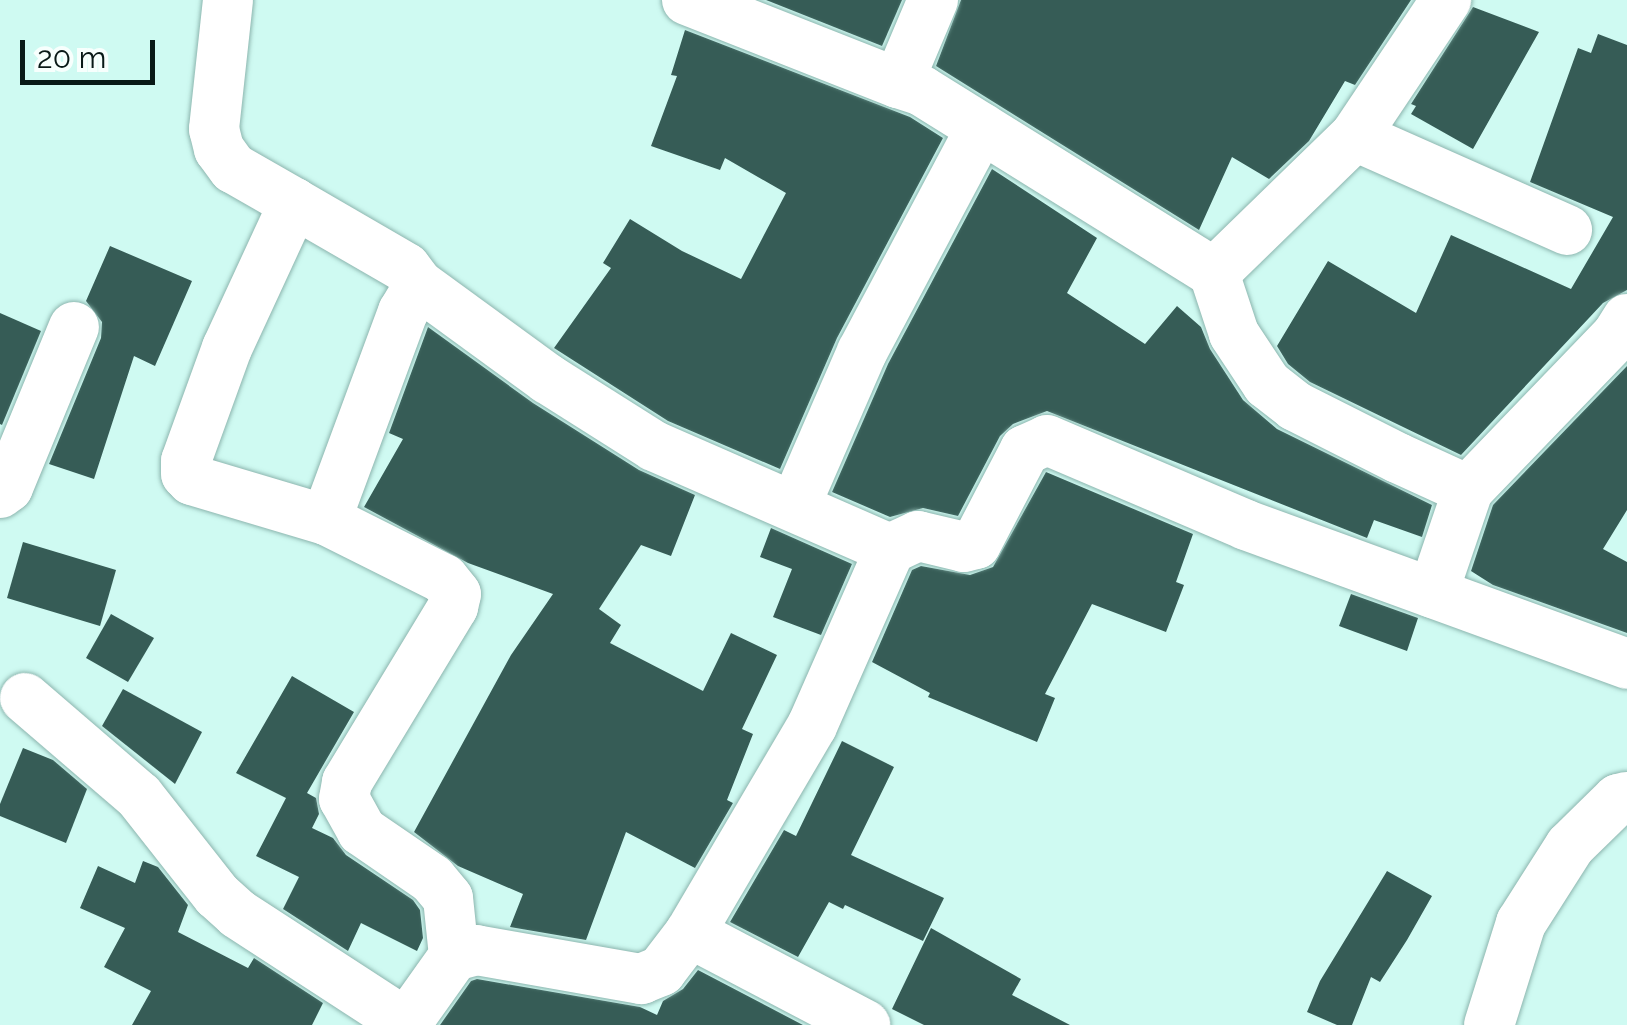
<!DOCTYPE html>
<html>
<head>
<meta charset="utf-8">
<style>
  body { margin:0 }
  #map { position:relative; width:1627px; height:1025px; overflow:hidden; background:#cffaf2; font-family:Raleway,sans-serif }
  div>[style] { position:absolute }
  .building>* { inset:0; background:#365c56 }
  .roads { filter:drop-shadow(0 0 2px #8cb5ae) drop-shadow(0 0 2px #8cb5ae) }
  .minor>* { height:50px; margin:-25px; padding:0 25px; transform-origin:25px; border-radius:25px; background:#fff }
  span { translate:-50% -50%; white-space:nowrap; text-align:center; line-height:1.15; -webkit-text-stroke:10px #f7fffd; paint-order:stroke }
  .scale { position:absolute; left:20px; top:40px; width:135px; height:45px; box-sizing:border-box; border:5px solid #091917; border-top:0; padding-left:12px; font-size:30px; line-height:35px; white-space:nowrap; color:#091917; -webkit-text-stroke:8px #f7fffd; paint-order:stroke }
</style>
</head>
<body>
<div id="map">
  <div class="building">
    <div style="clip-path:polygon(766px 0,902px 0,882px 46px)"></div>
    <div style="clip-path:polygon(961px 0,1411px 0,1355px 85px,1345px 81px,1309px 141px,1269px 179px,1232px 157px,1199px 230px,936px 66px)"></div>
    <div style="clip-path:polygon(1473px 7px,1539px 32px,1473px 149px,1411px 114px,1416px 106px,1411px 104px)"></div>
    <div style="clip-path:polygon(685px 30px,910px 117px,943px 138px,837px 338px,780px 469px,668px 421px,554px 348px,611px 268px,603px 263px,630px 219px,682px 251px,741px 279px,786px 193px,725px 158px,720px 170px,651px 146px,677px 76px,671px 75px)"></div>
    <div style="clip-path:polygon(1598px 34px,1627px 45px,1627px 290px,1603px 303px,1461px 455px,1310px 382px,1288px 364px,1277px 346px,1328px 261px,1416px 313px,1451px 235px,1571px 289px,1613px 217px,1530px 182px,1578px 48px,1591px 53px)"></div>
    <div style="clip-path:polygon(992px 169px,1097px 238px,1067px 293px,1145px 344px,1177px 306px,1201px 327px,1210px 349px,1243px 400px,1277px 429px,1432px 505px,1422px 537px,1374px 520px,1367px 538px,1047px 411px,1013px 424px,1000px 436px,958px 516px,923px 508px,890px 517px,832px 492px,888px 364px)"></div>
    <div style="clip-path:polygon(110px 246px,192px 281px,155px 366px,134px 356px,94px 479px,49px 464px,101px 338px,102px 322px,86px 301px)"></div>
    <div style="clip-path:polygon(0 313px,41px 331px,2px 425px,0 424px)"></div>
    <div style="clip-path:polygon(428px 327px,533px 403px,639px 470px,695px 495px,671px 556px,641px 545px,599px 609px,621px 625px,610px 643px,703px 691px,731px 633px,777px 655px,742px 729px,753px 734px,727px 800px,733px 803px,695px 868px,626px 832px,586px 940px,510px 927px,523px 894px,458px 866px,414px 832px,511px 655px,553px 594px,468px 563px,364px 507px,403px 439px,389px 433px)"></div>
    <div style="clip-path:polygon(1627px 366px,1627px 510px,1603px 549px,1627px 562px,1627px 633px,1493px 585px,1471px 571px,1493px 505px)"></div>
    <div style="clip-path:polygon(1046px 472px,1193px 534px,1176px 582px,1184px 585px,1166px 632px,1092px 604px,1045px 694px,1055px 698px,1037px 742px,928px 697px,930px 693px,872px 662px,912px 570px,921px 566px,970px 575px,993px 567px)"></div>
    <div style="clip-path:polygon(771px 528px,852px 564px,821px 635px,773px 617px,792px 569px,760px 557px)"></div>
    <div style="clip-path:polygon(23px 542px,116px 570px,100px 626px,7px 598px)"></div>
    <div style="clip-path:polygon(1351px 594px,1418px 618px,1407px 651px,1339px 626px)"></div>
    <div style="clip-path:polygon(111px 614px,154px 638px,128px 682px,86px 658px)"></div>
    <div style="clip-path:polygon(292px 676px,354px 712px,307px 793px,316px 798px,319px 814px,312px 828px,333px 838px,346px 855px,413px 900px,420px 910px,423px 938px,417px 951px,361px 923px,348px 951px,283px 909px,299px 877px,256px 856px,286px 798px,236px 773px)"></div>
    <div style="clip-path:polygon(123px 689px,202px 732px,175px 784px,102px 726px)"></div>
    <div style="clip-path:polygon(842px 741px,894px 767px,851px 855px,944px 898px,923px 941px,845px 905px,843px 909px,829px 902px,798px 957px,730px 922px,784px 830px,796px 836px)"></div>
    <div style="clip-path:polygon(23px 748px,53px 760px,87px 789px,66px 843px,0 816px,0 804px)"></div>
    <div style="clip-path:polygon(143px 861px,158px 867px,188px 905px,178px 932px,248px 968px,254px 958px,323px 1003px,312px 1025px,132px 1025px,151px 991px,104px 967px,125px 928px,80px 908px,98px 866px,135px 883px)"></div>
    <div style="clip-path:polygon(1387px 871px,1432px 896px,1407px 940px,1380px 982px,1371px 977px,1352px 1025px,1337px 1025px,1307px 1012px,1320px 981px)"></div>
    <div style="clip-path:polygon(931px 928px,1021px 979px,1012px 995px,1070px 1025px,924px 1025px,892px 1009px)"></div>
    <div style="clip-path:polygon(698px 970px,803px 1025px,440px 1025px,471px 981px,477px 979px,640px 1007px,657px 1015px,663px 1001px,683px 989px)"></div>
  </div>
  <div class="roads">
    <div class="minor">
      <div style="left:228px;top:0;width:130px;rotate:96.2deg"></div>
      <div style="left:214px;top:129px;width:21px;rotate:76deg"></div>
      <div style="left:219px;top:149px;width:24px;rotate:54deg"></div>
      <div style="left:233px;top:168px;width:70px;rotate:29.8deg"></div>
      <div style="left:687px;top:0;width:227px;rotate:21.5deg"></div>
      <div style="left:933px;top:0;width:90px;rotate:112.9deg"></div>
      <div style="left:898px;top:83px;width:25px;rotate:18deg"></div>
      <div style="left:922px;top:91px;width:344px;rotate:31.9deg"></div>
      <div style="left:1214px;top:273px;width:64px;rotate:71.8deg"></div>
      <div style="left:1234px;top:334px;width:60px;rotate:56.6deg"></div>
      <div style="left:1267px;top:384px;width:36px;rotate:38deg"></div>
      <div style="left:1295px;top:406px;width:115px;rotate:26.8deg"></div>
      <div style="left:1398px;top:458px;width:77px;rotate:24.6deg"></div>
      <div style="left:1468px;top:490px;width:215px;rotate:-46.1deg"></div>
      <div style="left:1617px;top:335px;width:19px;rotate:-58deg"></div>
      <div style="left:1355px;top:136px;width:232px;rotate:23.9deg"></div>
      <div style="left:1214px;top:273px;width:197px;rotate:-44.2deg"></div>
      <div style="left:1355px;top:136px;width:164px;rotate:-56.2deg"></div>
      <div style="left:0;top:493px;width:10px;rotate:-37deg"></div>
      <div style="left:8px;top:487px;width:173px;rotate:-67.6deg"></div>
      <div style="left:795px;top:506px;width:168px;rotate:-66.5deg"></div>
      <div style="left:862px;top:352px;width:254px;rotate:-62deg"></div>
      <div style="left:326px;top:520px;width:140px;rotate:-163.4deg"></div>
      <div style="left:192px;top:480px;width:8px;rotate:-135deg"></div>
      <div style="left:186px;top:474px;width:13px;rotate:-90deg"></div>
      <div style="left:186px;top:461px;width:120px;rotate:-70.1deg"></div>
      <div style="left:227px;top:348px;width:160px;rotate:-65.2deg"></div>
      <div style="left:294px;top:203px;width:129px;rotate:30.1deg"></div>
      <div style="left:406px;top:268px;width:21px;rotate:53deg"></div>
      <div style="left:1433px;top:593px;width:109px;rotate:-71.2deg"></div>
      <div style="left:25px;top:698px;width:150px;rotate:40.7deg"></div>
      <div style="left:139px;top:796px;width:126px;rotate:51.8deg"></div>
      <div style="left:217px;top:895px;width:28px;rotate:42deg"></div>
      <div style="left:238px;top:914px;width:200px;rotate:33deg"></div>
      <div style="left:690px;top:933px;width:198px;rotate:27.7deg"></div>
      <div style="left:454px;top:956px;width:58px;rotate:-95.9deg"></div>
      <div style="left:448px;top:898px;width:25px;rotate:-130deg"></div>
      <div style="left:432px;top:879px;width:85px;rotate:-145.6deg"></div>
      <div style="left:362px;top:831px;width:37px;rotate:-119deg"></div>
      <div style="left:344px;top:799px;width:17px;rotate:-80deg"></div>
      <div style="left:347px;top:782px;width:205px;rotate:-58.8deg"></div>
      <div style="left:453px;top:607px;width:13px;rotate:-77deg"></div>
      <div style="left:456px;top:594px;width:19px;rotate:-129deg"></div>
      <div style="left:444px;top:579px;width:132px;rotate:-153.4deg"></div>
      <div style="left:326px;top:520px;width:222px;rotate:-69.7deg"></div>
      <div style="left:403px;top:312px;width:31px;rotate:-59deg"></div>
      <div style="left:419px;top:285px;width:160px;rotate:36.1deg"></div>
      <div style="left:548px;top:379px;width:125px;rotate:32.3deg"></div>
      <div style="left:654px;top:446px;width:257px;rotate:23.6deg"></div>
      <div style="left:405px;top:1025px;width:85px;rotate:-54.6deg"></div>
      <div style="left:454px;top:956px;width:23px;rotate:-15deg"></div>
      <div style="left:476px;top:950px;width:168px;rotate:10deg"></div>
      <div style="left:641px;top:979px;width:22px;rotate:-22deg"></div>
      <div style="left:661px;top:971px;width:48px;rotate:-52.7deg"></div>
      <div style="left:690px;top:933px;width:240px;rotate:-59.5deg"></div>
      <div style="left:812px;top:726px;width:193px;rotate:-66.2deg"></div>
      <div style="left:890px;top:549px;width:31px;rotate:-25deg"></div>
      <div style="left:918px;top:536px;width:47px;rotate:13.4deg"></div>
      <div style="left:964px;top:547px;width:12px;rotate:-14deg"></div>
      <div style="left:976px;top:544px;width:106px;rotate:-62.5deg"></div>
      <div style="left:1025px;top:450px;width:24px;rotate:-24deg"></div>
      <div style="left:1047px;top:440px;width:216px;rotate:23.1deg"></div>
      <div style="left:1246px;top:525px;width:406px;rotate:20deg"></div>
      <div style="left:1489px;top:1025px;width:107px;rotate:-72.6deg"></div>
      <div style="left:1521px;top:923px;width:91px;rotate:-57.5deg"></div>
      <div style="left:1570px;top:846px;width:67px;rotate:-44.4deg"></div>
      <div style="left:1618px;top:799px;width:9px;rotate:-13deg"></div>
    </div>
  </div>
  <div class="scale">20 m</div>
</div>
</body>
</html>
